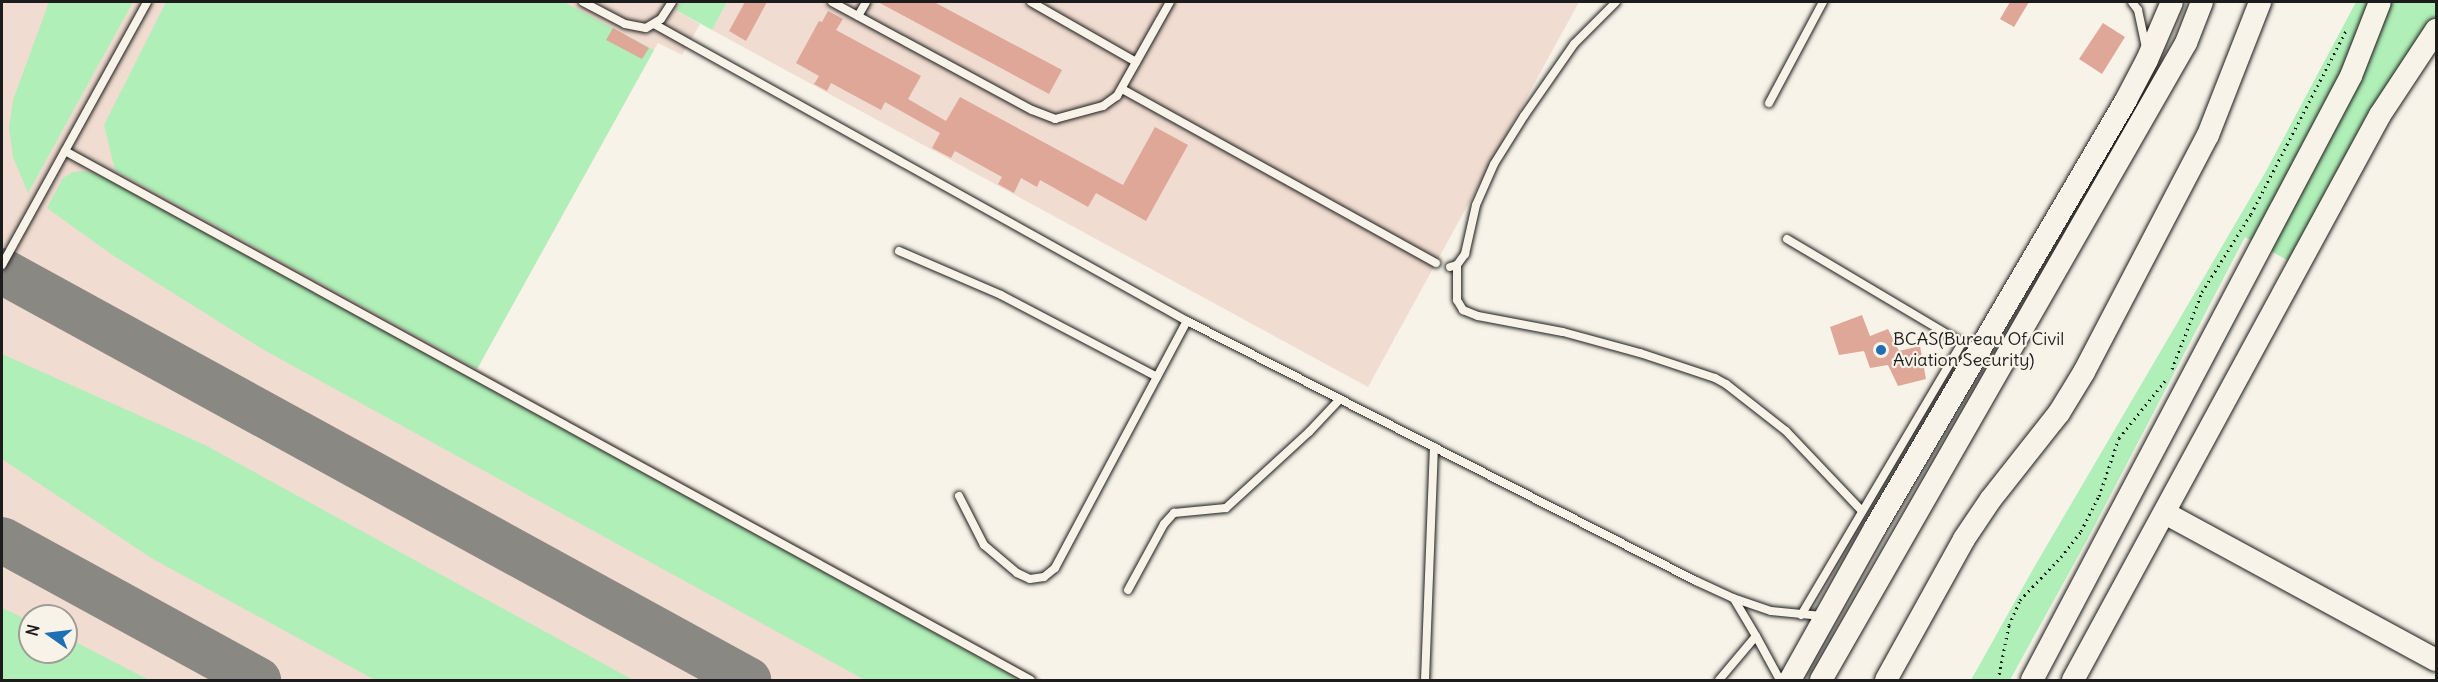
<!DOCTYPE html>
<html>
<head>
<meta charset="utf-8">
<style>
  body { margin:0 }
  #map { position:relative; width:2438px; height:682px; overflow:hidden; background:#f7f3e8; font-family:Delius,sans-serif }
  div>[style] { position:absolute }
  .built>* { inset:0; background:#f0dcd0 }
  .green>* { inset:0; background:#b0efb7 }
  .taxiway>* { height:46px; margin:-23px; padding:0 23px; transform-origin:23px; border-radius:23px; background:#8a8882 }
  .building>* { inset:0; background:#dfa798 }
  .path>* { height:3px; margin-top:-1.5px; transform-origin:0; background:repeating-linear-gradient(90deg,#1c1c1c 0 1.5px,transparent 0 6px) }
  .roads { filter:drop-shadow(0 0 2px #1c1c1c) drop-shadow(0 0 2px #1c1c1c) }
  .lane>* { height:8px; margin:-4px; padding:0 4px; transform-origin:4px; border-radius:4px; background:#f7f3e8 }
  .secondary>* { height:22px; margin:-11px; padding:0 11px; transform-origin:11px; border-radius:11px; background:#f7f3e8 }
  .dots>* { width:16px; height:16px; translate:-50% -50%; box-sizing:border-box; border:3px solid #f7f3e8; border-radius:50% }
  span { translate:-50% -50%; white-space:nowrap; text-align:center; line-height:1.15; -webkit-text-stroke:4.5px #f7f3e8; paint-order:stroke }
  .poi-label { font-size:18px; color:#1c1c1c }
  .left { translate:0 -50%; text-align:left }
  .frame { position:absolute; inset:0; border:3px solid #1c1c1c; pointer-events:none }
  .north { position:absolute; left:18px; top:604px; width:60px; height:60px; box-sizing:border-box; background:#f7f3e8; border:2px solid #9f9d96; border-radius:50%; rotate:284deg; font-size:16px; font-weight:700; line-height:24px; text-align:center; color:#1c1c1c }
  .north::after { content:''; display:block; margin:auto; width:21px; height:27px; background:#1f6fb2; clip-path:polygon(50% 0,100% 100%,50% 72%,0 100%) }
</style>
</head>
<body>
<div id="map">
  <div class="built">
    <div style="clip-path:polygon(evenodd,2px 2px,681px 2px,676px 10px,700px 24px,682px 55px,658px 43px,477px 369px,1044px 680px,2px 680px,2px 2px,30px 616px,66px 616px,66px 652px,30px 652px,30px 616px)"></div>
    <div style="clip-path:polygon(727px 2px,1579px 2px,1368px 387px,712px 30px)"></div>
  </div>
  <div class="green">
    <div style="clip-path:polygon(49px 2px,133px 2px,28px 193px,13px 157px,9px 128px,13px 100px)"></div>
    <div style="clip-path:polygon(166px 2px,564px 2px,654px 50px,477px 369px,115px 170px,104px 125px)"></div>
    <div style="clip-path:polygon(681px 2px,727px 2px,712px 30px,676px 10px)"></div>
    <div style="clip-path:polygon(2356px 2px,2436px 2px,2436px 15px,2387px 92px,2289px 261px,2245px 237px,2087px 540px,2010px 680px,1971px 680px,2036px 564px,2265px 173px)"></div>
    <div style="clip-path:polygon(85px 171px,99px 175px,1020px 680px,865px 680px,264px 350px,111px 254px,47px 208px,63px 178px,73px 172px)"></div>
    <div style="clip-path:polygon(2px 354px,205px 445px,633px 680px,375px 680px,153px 559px,2px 459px)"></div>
    <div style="clip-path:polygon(2px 608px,30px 621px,30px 652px,66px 652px,66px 637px,149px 680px,2px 680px)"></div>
  </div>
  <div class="taxiway">
    <div style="left:2px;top:271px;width:851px;rotate:28.73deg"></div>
    <div style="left:2px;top:540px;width:292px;rotate:28.7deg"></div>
  </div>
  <div class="building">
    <div style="clip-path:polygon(745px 2px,767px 2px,746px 41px,729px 31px)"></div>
    <div style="clip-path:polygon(878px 2px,934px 2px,1062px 70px,1049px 94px)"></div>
    <div style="clip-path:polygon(2010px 2px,2029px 2px,2014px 27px,2000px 19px)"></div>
    <div style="clip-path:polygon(828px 11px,843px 19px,836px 30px,921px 76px,908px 99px,946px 121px,960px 97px,1123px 185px,1155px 127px,1188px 145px,1146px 221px,1096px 193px,1088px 207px,1040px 180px,1037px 187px,1021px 178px,1014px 193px,998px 184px,1002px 177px,955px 151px,951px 158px,932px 148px,940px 133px,885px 102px,881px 110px,831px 83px,827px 91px,814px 84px,819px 76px,796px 63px,819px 21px,822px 22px)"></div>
    <div style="clip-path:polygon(2103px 23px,2125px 37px,2102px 74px,2079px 59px)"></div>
    <div style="clip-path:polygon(613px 28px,649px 48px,642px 59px,606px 40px)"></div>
    <div style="clip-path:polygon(1862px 315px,1870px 336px,1888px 329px,1899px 351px,1920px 346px,1926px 379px,1898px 386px,1888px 365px,1870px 368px,1864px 351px,1839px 355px,1830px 327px)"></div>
  </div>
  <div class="path">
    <div style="left:2172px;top:369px;width:83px;rotate:-68.7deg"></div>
    <div style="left:2202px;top:292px;width:92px;rotate:-57.9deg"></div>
    <div style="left:2251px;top:214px;width:208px;rotate:-62.6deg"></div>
    <div style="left:1998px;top:680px;width:56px;rotate:-78.7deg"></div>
    <div style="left:2009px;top:625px;width:27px;rotate:-66deg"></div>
    <div style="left:2020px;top:600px;width:59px;rotate:-46.4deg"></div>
    <div style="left:2061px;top:557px;width:33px;rotate:-52deg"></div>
    <div style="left:2081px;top:531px;width:39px;rotate:-63deg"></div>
    <div style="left:2099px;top:496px;width:61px;rotate:-71deg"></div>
    <div style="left:2119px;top:438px;width:78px;rotate:-51.2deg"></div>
  </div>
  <div class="roads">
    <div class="lane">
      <div style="left:583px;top:2px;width:47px;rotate:27.6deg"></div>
      <div style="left:625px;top:24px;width:21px;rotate:11deg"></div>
      <div style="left:646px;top:28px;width:17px;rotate:-31deg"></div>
      <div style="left:661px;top:19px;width:20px;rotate:-57deg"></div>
      <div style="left:832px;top:2px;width:227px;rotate:28.4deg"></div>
      <div style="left:1032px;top:110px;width:25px;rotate:21deg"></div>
      <div style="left:1055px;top:119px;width:50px;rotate:-15.2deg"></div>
      <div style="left:1103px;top:106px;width:17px;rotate:-36deg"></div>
      <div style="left:1117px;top:96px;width:108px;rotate:-60.6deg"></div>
      <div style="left:1031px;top:2px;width:121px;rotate:29.7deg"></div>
      <div style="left:2132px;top:2px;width:10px;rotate:53deg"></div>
      <div style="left:2138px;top:10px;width:40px;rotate:78deg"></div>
      <div style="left:858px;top:16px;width:16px;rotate:-60deg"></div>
      <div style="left:654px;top:24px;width:610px;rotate:29.13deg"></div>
      <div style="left:1187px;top:321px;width:572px;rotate:27.06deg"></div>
      <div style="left:1696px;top:581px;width:41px;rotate:24.7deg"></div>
      <div style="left:1733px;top:598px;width:40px;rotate:18.9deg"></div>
      <div style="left:1771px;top:611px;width:51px;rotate:5.6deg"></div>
      <div style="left:1122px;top:89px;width:359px;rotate:29deg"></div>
      <div style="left:1769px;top:103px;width:115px;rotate:-61.9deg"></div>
      <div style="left:65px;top:151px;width:1101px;rotate:28.71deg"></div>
      <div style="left:1787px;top:239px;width:204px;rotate:30.7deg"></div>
      <div style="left:1962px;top:343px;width:316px;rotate:120.6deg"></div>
      <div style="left:899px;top:251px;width:111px;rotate:23.3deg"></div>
      <div style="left:1001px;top:295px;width:176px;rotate:27.7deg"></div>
      <div style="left:2px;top:265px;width:300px;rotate:-61.1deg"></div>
      <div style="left:1457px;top:265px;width:35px;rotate:90deg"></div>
      <div style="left:1457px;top:300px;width:12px;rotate:59deg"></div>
      <div style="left:1463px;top:310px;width:16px;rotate:22deg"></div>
      <div style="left:1478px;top:316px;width:86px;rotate:10.7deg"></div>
      <div style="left:1563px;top:332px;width:80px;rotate:15.3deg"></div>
      <div style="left:1640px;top:353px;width:79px;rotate:18.4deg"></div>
      <div style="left:1715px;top:378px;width:13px;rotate:29deg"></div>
      <div style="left:1726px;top:384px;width:76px;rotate:38.1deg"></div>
      <div style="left:1786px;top:431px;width:109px;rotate:46.5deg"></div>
      <div style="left:1450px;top:267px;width:7px;rotate:-16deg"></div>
      <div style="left:1457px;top:265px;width:14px;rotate:-54deg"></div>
      <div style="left:1465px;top:254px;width:50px;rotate:-77.3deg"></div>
      <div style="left:1476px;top:205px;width:45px;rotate:-66.3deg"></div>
      <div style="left:1494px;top:164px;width:57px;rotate:-58deg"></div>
      <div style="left:1524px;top:116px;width:88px;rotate:-55.2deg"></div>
      <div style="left:1574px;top:44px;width:59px;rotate:-45deg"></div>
      <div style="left:959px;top:496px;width:55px;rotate:63deg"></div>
      <div style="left:984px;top:545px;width:43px;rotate:40.3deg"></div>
      <div style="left:1017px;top:573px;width:14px;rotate:25deg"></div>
      <div style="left:1030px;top:579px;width:14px;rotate:-8deg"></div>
      <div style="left:1044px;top:577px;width:14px;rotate:-39deg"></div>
      <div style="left:1055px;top:568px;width:280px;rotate:-61.9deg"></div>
      <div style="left:1128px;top:590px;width:75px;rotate:-61.4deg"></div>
      <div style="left:1164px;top:524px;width:15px;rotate:-48deg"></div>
      <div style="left:1174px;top:513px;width:52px;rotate:-5.5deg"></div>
      <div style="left:1226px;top:508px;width:113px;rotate:-42.5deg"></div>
      <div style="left:1309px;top:432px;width:45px;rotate:-46.8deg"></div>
      <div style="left:1756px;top:636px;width:50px;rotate:61.4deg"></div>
      <div style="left:1425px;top:680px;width:233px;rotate:-87.8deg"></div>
      <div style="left:1719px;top:680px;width:57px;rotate:-49.9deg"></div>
      <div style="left:1756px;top:636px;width:43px;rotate:-120.7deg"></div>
    </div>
    <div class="secondary">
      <div style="left:2165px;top:513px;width:308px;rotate:28.5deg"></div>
      <div style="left:1790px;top:680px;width:174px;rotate:-60.8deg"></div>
      <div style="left:1875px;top:528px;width:496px;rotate:-59.6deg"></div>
      <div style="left:2126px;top:100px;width:45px;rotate:-62.3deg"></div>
      <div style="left:2147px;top:60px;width:63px;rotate:-66.7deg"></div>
      <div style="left:1821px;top:680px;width:734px;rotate:-60.19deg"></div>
      <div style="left:2186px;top:43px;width:44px;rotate:-68.7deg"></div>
      <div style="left:1886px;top:680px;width:161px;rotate:-61deg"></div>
      <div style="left:1964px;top:539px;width:48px;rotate:-56deg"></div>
      <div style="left:1991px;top:499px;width:110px;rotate:-51.7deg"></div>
      <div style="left:2059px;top:413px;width:48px;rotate:-58.6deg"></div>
      <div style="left:2084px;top:372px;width:267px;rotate:-62.4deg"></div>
      <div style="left:2208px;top:135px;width:143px;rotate:-68.6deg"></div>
      <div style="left:2032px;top:680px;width:683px;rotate:-62.16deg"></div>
      <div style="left:2351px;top:76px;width:79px;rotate:-68.6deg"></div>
      <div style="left:2073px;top:680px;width:643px;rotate:-61.48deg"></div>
      <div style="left:2380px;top:115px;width:102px;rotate:-56.6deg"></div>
    </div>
  </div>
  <div class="dots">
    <div style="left:1881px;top:350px;background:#1f6fb2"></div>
  </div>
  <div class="poi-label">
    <span class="left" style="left:1893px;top:350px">BCAS(Bureau Of Civil<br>Aviation Security)</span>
  </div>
  <div class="frame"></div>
  <div class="north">N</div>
</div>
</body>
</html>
